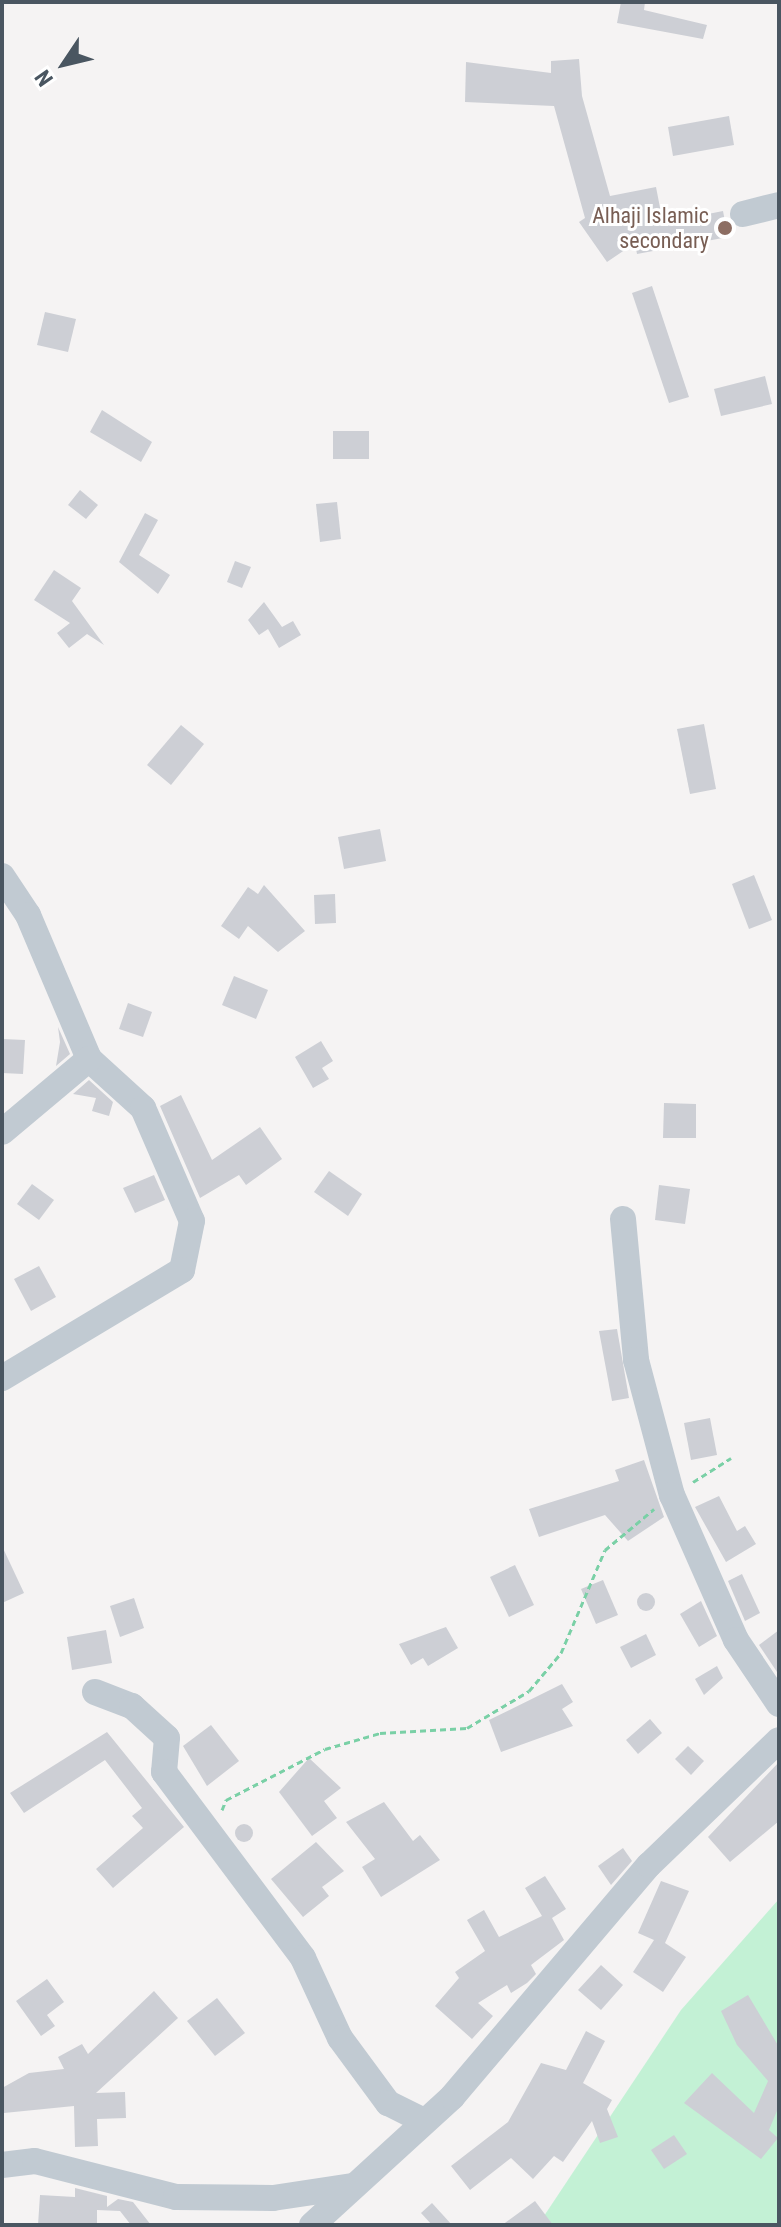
<!DOCTYPE html>
<html>
<head>
<meta charset="utf-8">
<style>
  body { margin:0 }
  #map { position:relative; width:781px; height:2227px; overflow:hidden; background:#f5f3f3; font-family:"Roboto Condensed",sans-serif }
  div>[style] { position:absolute }
  .green>* { inset:0; background:#c3f1d5 }
  .building>* { inset:0; background:#cdcfd5 }
  .round { border-radius:50% }
  .path>* { height:3px; margin-top:-1.5px; transform-origin:0; background:repeating-linear-gradient(90deg,#7ad0a6 0 6px,transparent 0 10px) }
  .minor>* { height:26px; margin:-13px; padding:0 13px; transform-origin:13px; border-radius:13px; background:#c1cad2 }
  .dots>* { width:22px; height:22px; translate:-50% -50%; box-sizing:border-box; border:4px solid #fff; border-radius:50% }
  span { translate:-50% -50%; white-space:nowrap; text-align:center; line-height:1.15; -webkit-text-stroke:6px #fff; paint-order:stroke }
  .education-label { font-size:22px; color:#785e54 }
  .right { translate:-100% -50%; text-align:right }
  .frame { position:absolute; inset:0; border:4px solid #4a5661; pointer-events:none }
  .north { position:absolute; left:24px; top:24px; width:80px; height:80px; -webkit-text-stroke:6px #fff; paint-order:stroke; rotate:235deg; font-size:22px; font-weight:700; line-height:32px; text-align:center; color:#4a5661 }
  .north::after { content:''; display:block; margin:auto; width:28px; height:36px; background:#4a5661; clip-path:polygon(50% 0,100% 100%,50% 72%,0 100%) }
</style>
</head>
<body>
<div id="map">
  <div class="green">
    <div style="clip-path:polygon(779px 1899px,779px 2225px,538px 2225px,681px 2010px)"></div>
  </div>
  <div class="building">
    <div style="clip-path:polygon(621px 2px,645px 2px,644px 10px,707px 25px,703px 39px,617px 23px)"></div>
    <div style="clip-path:polygon(579px 59px,582px 96px,610px 196px,656px 187px,663px 223px,723px 211px,728px 237px,637px 254px,635px 243px,607px 262px,579px 222px,585px 218px,554px 106px,465px 102px,466px 62px,551px 73px,551px 61px)"></div>
    <div style="clip-path:polygon(729px 116px,734px 145px,673px 156px,668px 127px)"></div>
    <div style="clip-path:polygon(652px 286px,689px 397px,669px 403px,632px 293px)"></div>
    <div style="clip-path:polygon(45px 312px,76px 319px,68px 352px,37px 345px)"></div>
    <div style="clip-path:polygon(765px 376px,772px 404px,721px 416px,714px 389px)"></div>
    <div style="clip-path:polygon(102px 410px,152px 442px,141px 462px,90px 432px)"></div>
    <div style="clip-path:polygon(333px 431px,369px 431px,369px 459px,333px 459px)"></div>
    <div style="clip-path:polygon(80px 490px,98px 505px,86px 519px,68px 505px)"></div>
    <div style="clip-path:polygon(337px 502px,341px 539px,320px 542px,316px 504px)"></div>
    <div style="clip-path:polygon(145px 513px,158px 520px,139px 555px,170px 575px,158px 594px,119px 562px)"></div>
    <div style="clip-path:polygon(235px 561px,251px 567px,242px 588px,227px 582px)"></div>
    <div style="clip-path:polygon(54px 570px,81px 588px,72px 601px,104px 645px,87px 634px,69px 648px,57px 633px,70px 623px,34px 600px)"></div>
    <div style="clip-path:polygon(264px 602px,282px 627px,293px 621px,301px 635px,279px 648px,268px 629px,259px 635px,248px 620px)"></div>
    <div style="clip-path:polygon(704px 724px,716px 789px,690px 794px,677px 729px)"></div>
    <div style="clip-path:polygon(181px 725px,204px 744px,171px 785px,147px 765px)"></div>
    <div style="clip-path:polygon(380px 829px,386px 861px,344px 869px,338px 837px)"></div>
    <div style="clip-path:polygon(754px 875px,772px 920px,749px 929px,732px 884px)"></div>
    <div style="clip-path:polygon(264px 885px,305px 931px,278px 952px,248px 926px,239px 939px,221px 926px,248px 887px,258px 894px)"></div>
    <div style="clip-path:polygon(335px 894px,336px 923px,315px 924px,314px 895px)"></div>
    <div style="clip-path:polygon(234px 976px,268px 990px,256px 1019px,222px 1005px)"></div>
    <div style="clip-path:polygon(128px 1003px,152px 1012px,143px 1037px,119px 1029px)"></div>
    <div style="clip-path:polygon(58px 1027px,70px 1054px,56px 1066px,60px 1042px)"></div>
    <div style="clip-path:polygon(2px 1039px,25px 1040px,23px 1074px,2px 1073px)"></div>
    <div style="clip-path:polygon(321px 1041px,333px 1061px,322px 1068px,329px 1079px,313px 1088px,295px 1057px)"></div>
    <div style="clip-path:polygon(89px 1080px,113px 1102px,109px 1116px,92px 1111px,96px 1098px,73px 1094px)"></div>
    <div style="clip-path:polygon(181px 1095px,212px 1160px,260px 1127px,282px 1159px,246px 1185px,239px 1175px,200px 1198px,160px 1106px)"></div>
    <div style="clip-path:polygon(664px 1103px,696px 1104px,696px 1138px,663px 1138px)"></div>
    <div style="clip-path:polygon(329px 1171px,362px 1194px,348px 1216px,314px 1192px)"></div>
    <div style="clip-path:polygon(154px 1175px,165px 1200px,135px 1213px,123px 1188px)"></div>
    <div style="clip-path:polygon(32px 1184px,54px 1200px,39px 1220px,17px 1204px)"></div>
    <div style="clip-path:polygon(659px 1185px,690px 1189px,685px 1224px,655px 1220px)"></div>
    <div style="clip-path:polygon(39px 1266px,56px 1297px,31px 1311px,14px 1279px)"></div>
    <div style="clip-path:polygon(617px 1329px,629px 1398px,612px 1401px,599px 1331px)"></div>
    <div style="clip-path:polygon(710px 1418px,717px 1455px,691px 1460px,684px 1423px)"></div>
    <div style="clip-path:polygon(644px 1460px,664px 1517px,628px 1541px,605px 1515px,539px 1537px,529px 1509px,619px 1481px,615px 1470px)"></div>
    <div style="clip-path:polygon(719px 1496px,737px 1531px,745px 1526px,756px 1544px,726px 1562px,695px 1507px)"></div>
    <div style="clip-path:polygon(2px 1546px,24px 1593px,2px 1603px)"></div>
    <div style="clip-path:polygon(515px 1565px,534px 1605px,509px 1617px,490px 1577px)"></div>
    <div style="clip-path:polygon(742px 1574px,760px 1613px,745px 1621px,728px 1581px)"></div>
    <div style="clip-path:polygon(603px 1580px,618px 1615px,596px 1624px,581px 1589px)"></div>
    <div class="round" style="left:637px;top:1593px;width:18px;height:18px"></div>
    <div style="clip-path:polygon(134px 1598px,144px 1628px,120px 1637px,110px 1606px)"></div>
    <div style="clip-path:polygon(701px 1601px,717px 1636px,699px 1647px,680px 1614px)"></div>
    <div style="clip-path:polygon(446px 1627px,458px 1648px,428px 1666px,423px 1658px,411px 1665px,399px 1644px)"></div>
    <div style="clip-path:polygon(106px 1630px,112px 1663px,72px 1670px,67px 1637px)"></div>
    <div style="clip-path:polygon(779px 1630px,779px 1675px,759px 1645px)"></div>
    <div style="clip-path:polygon(646px 1634px,656px 1655px,631px 1668px,620px 1647px)"></div>
    <div style="clip-path:polygon(717px 1666px,723px 1678px,704px 1695px,695px 1679px)"></div>
    <div style="clip-path:polygon(562px 1684px,573px 1702px,562px 1709px,573px 1726px,501px 1752px,489px 1720px)"></div>
    <div style="clip-path:polygon(650px 1719px,662px 1733px,638px 1754px,626px 1740px)"></div>
    <div style="clip-path:polygon(211px 1725px,239px 1761px,207px 1786px,183px 1746px)"></div>
    <div style="clip-path:polygon(107px 1732px,184px 1827px,113px 1888px,96px 1869px,143px 1828px,132px 1816px,142px 1808px,105px 1760px,24px 1813px,10px 1793px)"></div>
    <div style="clip-path:polygon(688px 1746px,704px 1761px,691px 1775px,675px 1759px)"></div>
    <div style="clip-path:polygon(309px 1758px,341px 1788px,324px 1801px,337px 1818px,312px 1836px,279px 1792px)"></div>
    <div style="clip-path:polygon(779px 1762px,779px 1821px,730px 1862px,708px 1837px)"></div>
    <div style="clip-path:polygon(384px 1802px,413px 1841px,420px 1835px,440px 1860px,381px 1897px,362px 1867px,375px 1859px,346px 1822px)"></div>
    <div class="round" style="left:235px;top:1824px;width:18px;height:18px"></div>
    <div style="clip-path:polygon(316px 1842px,344px 1871px,322px 1887px,329px 1896px,303px 1917px,271px 1879px)"></div>
    <div style="clip-path:polygon(623px 1848px,632px 1861px,611px 1885px,598px 1866px)"></div>
    <div style="clip-path:polygon(545px 1876px,566px 1909px,552px 1918px,564px 1940px,531px 1965px,536px 1974px,527px 1983px,511px 1993px,507px 1985px,478px 2003px,493px 2016px,472px 2039px,435px 2006px,459px 1978px,455px 1972px,485px 1951px,467px 1920px,484px 1910px,499px 1937px,542px 1916px,525px 1888px)"></div>
    <div style="clip-path:polygon(661px 1881px,689px 1891px,665px 1943px,686px 1957px,663px 1992px,633px 1972px,654px 1940px,638px 1933px)"></div>
    <div style="clip-path:polygon(601px 1965px,623px 1985px,601px 2010px,578px 1990px)"></div>
    <div style="clip-path:polygon(47px 1979px,64px 2002px,47px 2015px,55px 2026px,41px 2036px,16px 2001px)"></div>
    <div style="clip-path:polygon(154px 1991px,178px 2018px,96px 2093px,125px 2092px,126px 2118px,97px 2119px,98px 2146px,75px 2147px,74px 2106px,4px 2113px,2px 2088px,29px 2073px,64px 2069px,58px 2057px,82px 2044px,88px 2054px)"></div>
    <div style="clip-path:polygon(748px 1995px,779px 2047px,779px 2106px,769px 2130px,778px 2138px,761px 2159px,684px 2103px,712px 2073px,754px 2113px,768px 2081px,737px 2045px,721px 2011px)"></div>
    <div style="clip-path:polygon(217px 1998px,245px 2033px,215px 2056px,187px 2021px)"></div>
    <div style="clip-path:polygon(586px 2031px,605px 2041px,583px 2083px,612px 2100px,607px 2109px,618px 2137px,600px 2143px,592px 2121px,563px 2162px,554px 2156px,533px 2179px,511px 2158px,470px 2190px,451px 2166px,508px 2122px,541px 2063px,566px 2070px)"></div>
    <div style="clip-path:polygon(674px 2135px,687px 2154px,664px 2169px,651px 2150px)"></div>
    <div style="clip-path:polygon(75px 2188px,107px 2196px,107px 2207px,118px 2199px,133px 2202px,151px 2225px,131px 2225px,120px 2211px,97px 2210px,97px 2225px,38px 2225px,40px 2195px,75px 2197px)"></div>
    <div style="clip-path:polygon(535px 2201px,553px 2225px,502px 2225px)"></div>
    <div style="clip-path:polygon(432px 2203px,452px 2225px,432px 2225px,421px 2213px)"></div>
  </div>
  <div class="path">
    <div style="left:693px;top:1482px;width:45px;rotate:-32.3deg"></div>
    <div style="left:222px;top:1810px;width:11px;rotate:-68deg"></div>
    <div style="left:226px;top:1800px;width:111px;rotate:-27.3deg"></div>
    <div style="left:325px;top:1749px;width:57px;rotate:-16.2deg"></div>
    <div style="left:380px;top:1733px;width:87px;rotate:-3.3deg"></div>
    <div style="left:467px;top:1728px;width:72px;rotate:-30.8deg"></div>
    <div style="left:529px;top:1691px;width:50px;rotate:-49.9deg"></div>
    <div style="left:561px;top:1653px;width:112px;rotate:-66.9deg"></div>
    <div style="left:605px;top:1550px;width:64px;rotate:-39.9deg"></div>
  </div>
  <div class="minor">
    <div style="left:743px;top:214px;width:37px;rotate:-14deg"></div>
    <div style="left:2px;top:876px;width:47px;rotate:56.3deg"></div>
    <div style="left:28px;top:915px;width:156px;rotate:67deg"></div>
    <div style="left:89px;top:1059px;width:73px;rotate:42.2deg"></div>
    <div style="left:143px;top:1108px;width:123px;rotate:66.6deg"></div>
    <div style="left:192px;top:1221px;width:50px;rotate:101.5deg"></div>
    <div style="left:182px;top:1270px;width:210px;rotate:149deg"></div>
    <div style="left:2px;top:1132px;width:114px;rotate:-40deg"></div>
    <div style="left:623px;top:1219px;width:142px;rotate:84.7deg"></div>
    <div style="left:636px;top:1360px;width:140px;rotate:75.1deg"></div>
    <div style="left:672px;top:1495px;width:158px;rotate:66.2deg"></div>
    <div style="left:736px;top:1640px;width:77px;rotate:56.1deg"></div>
    <div style="left:95px;top:1692px;width:40px;rotate:21deg"></div>
    <div style="left:132px;top:1706px;width:47px;rotate:42.4deg"></div>
    <div style="left:167px;top:1738px;width:34px;rotate:95deg"></div>
    <div style="left:164px;top:1772px;width:232px;rotate:53.2deg"></div>
    <div style="left:303px;top:1958px;width:88px;rotate:65.2deg"></div>
    <div style="left:340px;top:2038px;width:81px;rotate:53.6deg"></div>
    <div style="left:388px;top:2103px;width:40px;rotate:26.6deg"></div>
    <div style="left:2px;top:2165px;width:33px;rotate:-7deg"></div>
    <div style="left:35px;top:2161px;width:146px;rotate:14.3deg"></div>
    <div style="left:176px;top:2197px;width:97px;rotate:0.6deg"></div>
    <div style="left:273px;top:2198px;width:80px;rotate:-8.6deg"></div>
    <div style="left:312px;top:2225px;width:190px;rotate:-42.4deg"></div>
    <div style="left:452px;top:2097px;width:304px;rotate:-49.7deg"></div>
    <div style="left:649px;top:1865px;width:180px;rotate:-43.9deg"></div>
  </div>
  <div class="dots">
    <div style="left:725px;top:228px;background:#8d6e63"></div>
  </div>
  <div class="education-label">
    <span class="right" style="left:709px;top:228px">Alhaji Islamic<br>secondary</span>
  </div>
  <div class="frame"></div>
  <div class="north">N</div>
</div>
</body>
</html>
